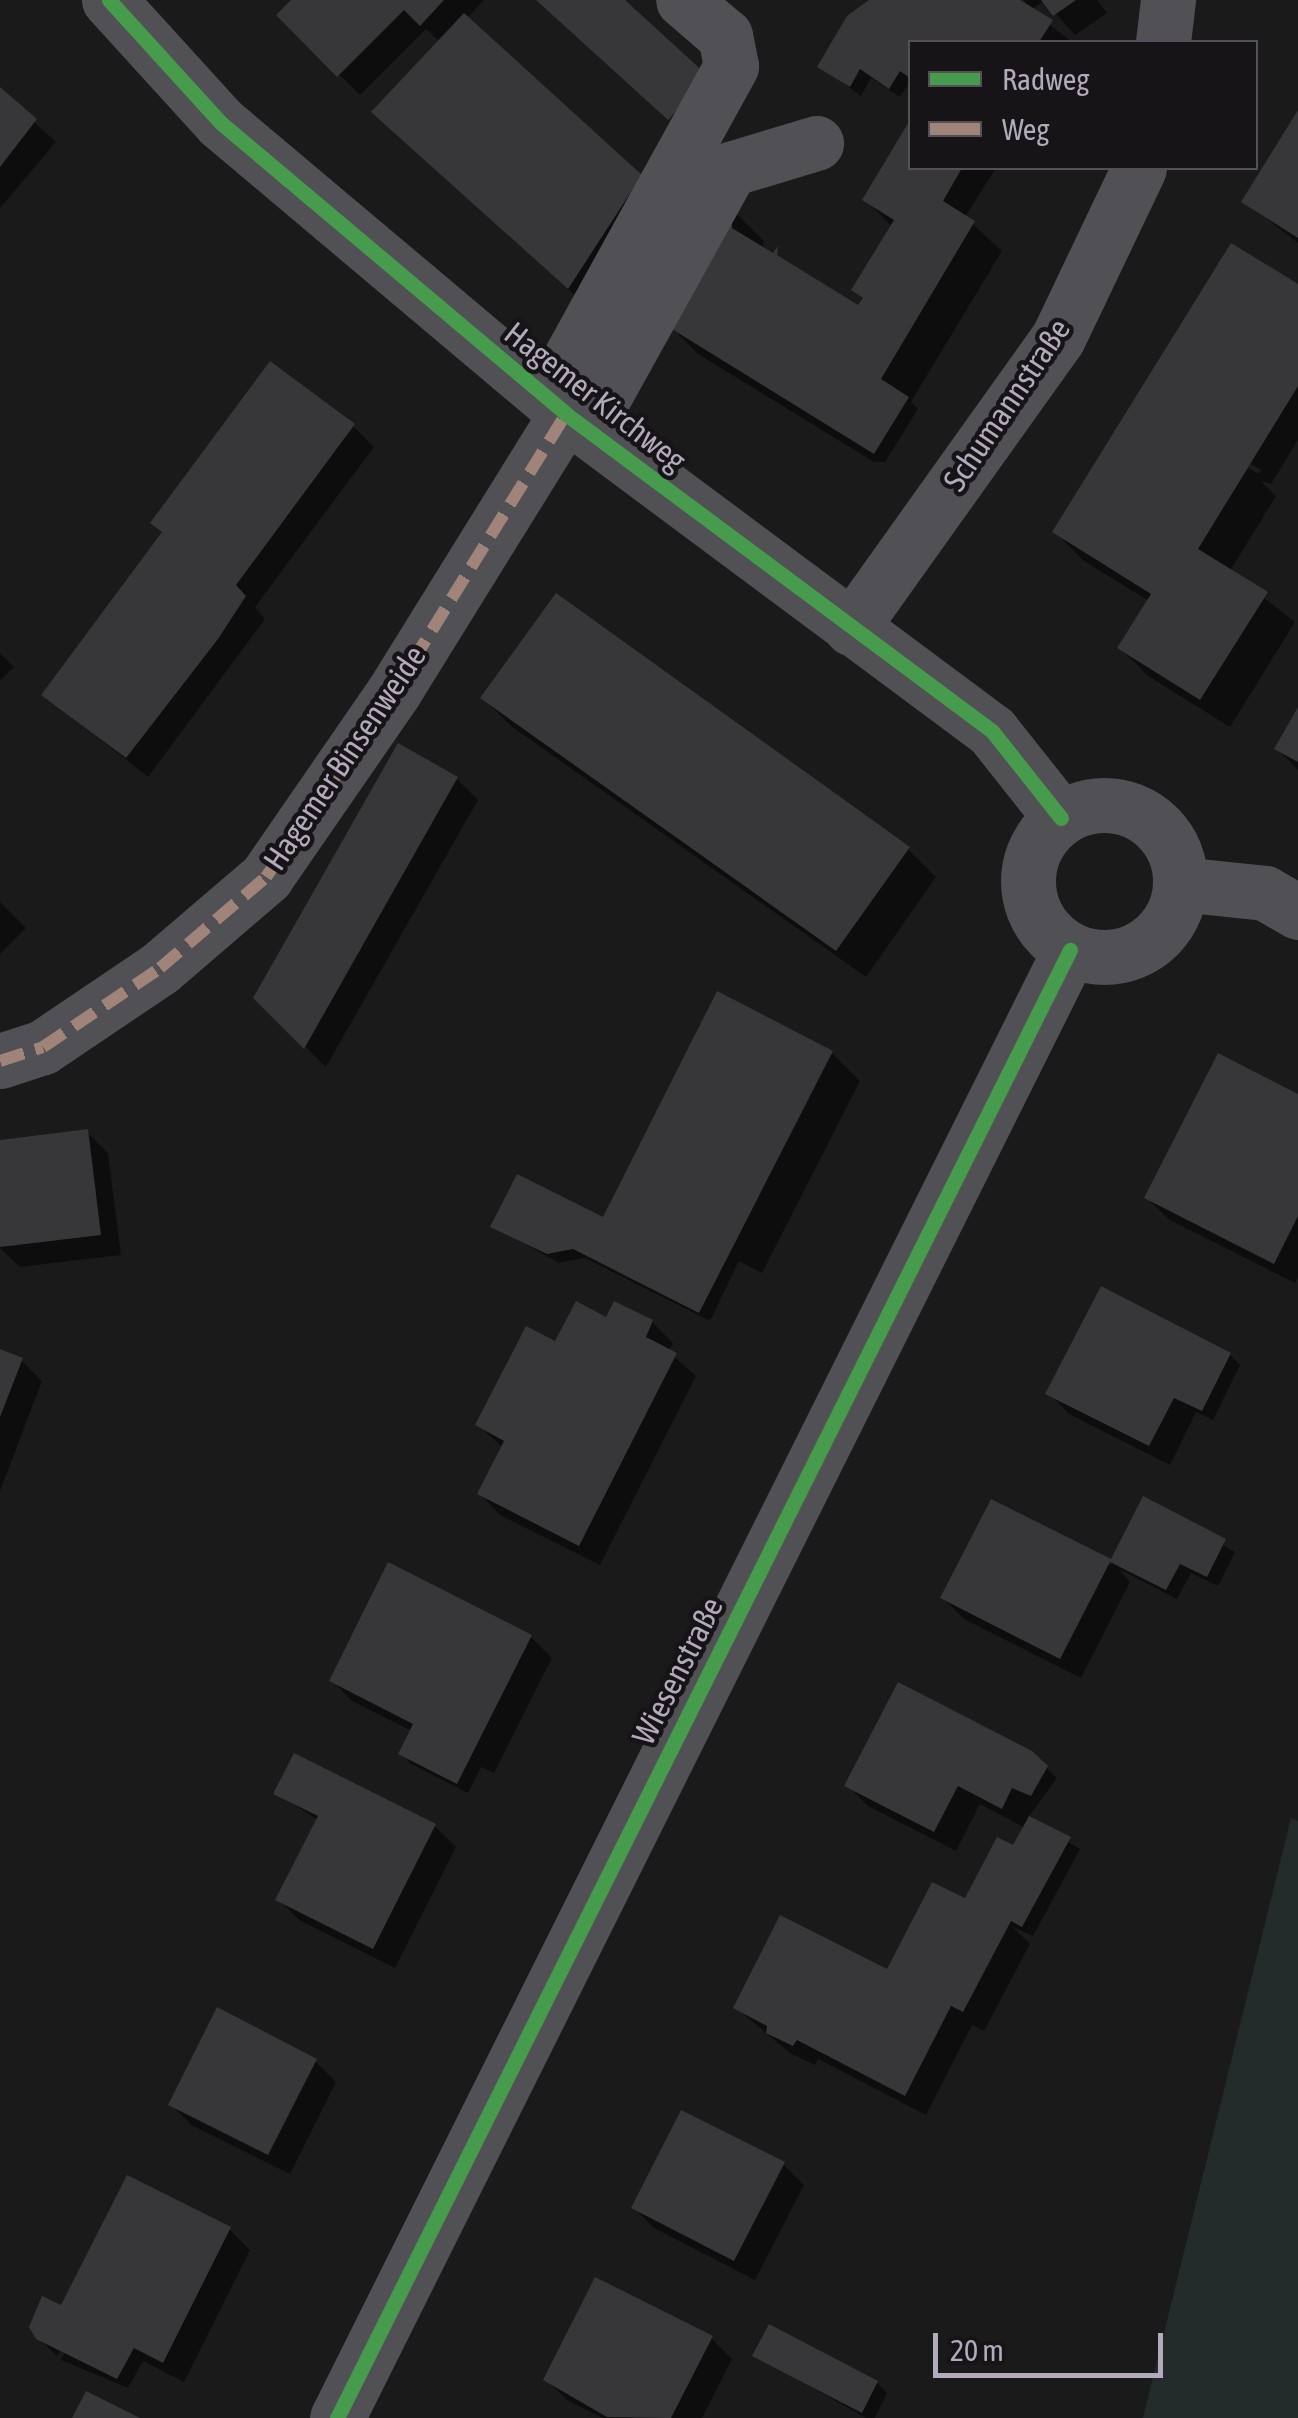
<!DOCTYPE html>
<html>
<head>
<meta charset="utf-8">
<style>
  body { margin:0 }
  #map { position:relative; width:1298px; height:2418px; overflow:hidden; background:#1a1a1a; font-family:"Asap Condensed",sans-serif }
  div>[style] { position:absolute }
  .green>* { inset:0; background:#232c2b }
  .shadow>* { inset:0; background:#0007 }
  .building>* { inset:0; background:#373639 }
  .minor>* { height:55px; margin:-27.5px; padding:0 27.5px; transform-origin:27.5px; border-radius:27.5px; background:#515054 }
  .minor>.ring { margin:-27.5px; padding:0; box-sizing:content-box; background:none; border:55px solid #515054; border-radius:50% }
  .quiet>* { height:12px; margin-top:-6px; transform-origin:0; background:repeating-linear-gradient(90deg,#a18479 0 25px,transparent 0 37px) }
  .cycleway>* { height:15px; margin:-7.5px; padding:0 7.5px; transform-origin:7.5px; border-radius:7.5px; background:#469c4c }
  span { translate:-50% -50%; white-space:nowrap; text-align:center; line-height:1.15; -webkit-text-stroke:9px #161416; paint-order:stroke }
  .street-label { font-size:32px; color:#b3aabc }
  .legend { position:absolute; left:908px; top:40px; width:350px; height:130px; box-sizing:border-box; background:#161416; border:2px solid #555058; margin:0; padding:12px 18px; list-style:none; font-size:30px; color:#b3aabc }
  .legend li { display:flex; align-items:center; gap:20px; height:50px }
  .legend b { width:50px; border:2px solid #555058 }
  .scale { position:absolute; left:933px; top:2333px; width:230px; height:45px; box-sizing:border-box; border:5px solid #b3aabc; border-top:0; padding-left:12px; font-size:30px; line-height:35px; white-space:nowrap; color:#b3aabc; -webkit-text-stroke:8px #161416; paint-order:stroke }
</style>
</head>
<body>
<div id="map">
  <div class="green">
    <div style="clip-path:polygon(1291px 1818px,1298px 1821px,1298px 2418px,1143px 2418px)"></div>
  </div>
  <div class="shadow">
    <div style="clip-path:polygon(294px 0,484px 0,466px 19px,640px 176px,589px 308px,395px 133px,440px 42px,426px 29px,360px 95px,280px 15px)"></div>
    <div style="clip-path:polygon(873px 0,1015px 0,1030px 7px,1023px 0,1097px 0,1107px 13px,1075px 35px,1044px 1px,1031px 10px,1072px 42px,911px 42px,911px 81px,900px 97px,871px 78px,861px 96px,820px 66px)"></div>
    <div style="clip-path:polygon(0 91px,56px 142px,0 208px)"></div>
    <div style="clip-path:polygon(1298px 115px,1298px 243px,1244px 201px)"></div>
    <div style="clip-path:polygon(911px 124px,911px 168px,996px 168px,965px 217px,1002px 251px,911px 402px,918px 409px,885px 462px,874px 462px,698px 354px,670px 326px,737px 214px,764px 241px,762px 250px,859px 309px,864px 300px,854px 290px,892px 227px,865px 199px)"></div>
    <div style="clip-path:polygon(evenodd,1232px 246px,1298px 287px,1298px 440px,1271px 484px,1261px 481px,1276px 496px,1230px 571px,1295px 622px,1230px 727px,1148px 676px,1120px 648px,1149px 601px,1084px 561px,1055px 532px,1232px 246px,1161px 407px,1261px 470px,1258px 474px,1161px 413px,1161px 407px)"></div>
    <div style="clip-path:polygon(353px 426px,374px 447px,255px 607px,265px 619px,148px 777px,44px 695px)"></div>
    <div style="clip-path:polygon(0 653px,14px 667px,0 681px)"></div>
    <div style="clip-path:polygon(483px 698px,908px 849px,936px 877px,866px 977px,511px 726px)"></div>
    <div style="clip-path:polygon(1298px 712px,1298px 770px,1277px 749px)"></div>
    <div style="clip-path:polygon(399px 747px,457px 779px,478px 800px,326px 1067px,256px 998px)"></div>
    <div style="clip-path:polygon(0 902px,26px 928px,0 954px)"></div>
    <div style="clip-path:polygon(832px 1053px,860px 1081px,762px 1273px,739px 1261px,710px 1321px,585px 1258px,559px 1263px,493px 1226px,604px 1220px)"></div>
    <div style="clip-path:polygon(1298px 1097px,1298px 1277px,1295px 1283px,1168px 1219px,1147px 1198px)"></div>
    <div style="clip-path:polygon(87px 1132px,108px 1153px,121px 1255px,20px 1267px,0 1248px,0 1142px)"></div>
    <div style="clip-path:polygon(607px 1321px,652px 1322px,673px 1343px,669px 1352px,696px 1376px,600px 1565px,500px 1515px,480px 1494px,503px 1448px,478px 1425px,556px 1345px)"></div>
    <div style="clip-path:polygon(0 1352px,21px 1360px,42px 1381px,0 1491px)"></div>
    <div style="clip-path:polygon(1230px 1355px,1240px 1365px,1213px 1420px,1196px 1412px,1170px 1465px,1069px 1414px,1049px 1393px)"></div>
    <div style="clip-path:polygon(1144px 1500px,1235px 1552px,1218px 1586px,1191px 1573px,1177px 1599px,1119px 1569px,1130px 1582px,1081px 1678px,964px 1619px,943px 1598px,1112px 1564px)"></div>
    <div style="clip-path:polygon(531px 1637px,552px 1658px,494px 1773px,481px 1767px,468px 1793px,411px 1764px,401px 1753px,412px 1731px,352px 1701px,332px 1680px)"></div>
    <div style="clip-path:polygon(1031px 1753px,1057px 1778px,1028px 1818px,1080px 1849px,1033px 1936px,1013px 1927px,1030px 1944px,984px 2031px,972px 2025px,926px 2115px,818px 2059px,815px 2065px,790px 2053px,736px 2008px,888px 1972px,976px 1907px,1025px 1828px,980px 1804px,956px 1851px,868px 1806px,847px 1785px)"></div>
    <div style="clip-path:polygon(276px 1793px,435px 1826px,456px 1847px,395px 1968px,299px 1920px,278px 1899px,318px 1820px)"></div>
    <div style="clip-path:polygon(315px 2061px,336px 2082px,290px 2174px,191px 2125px,171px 2104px)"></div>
    <div style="clip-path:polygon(783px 2164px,804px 2185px,755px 2280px,654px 2228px,634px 2208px)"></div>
    <div style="clip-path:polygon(229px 2229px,250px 2250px,184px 2382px,143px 2361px,128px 2388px,61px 2360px,80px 2322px,57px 2356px,38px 2338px,62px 2309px)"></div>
    <div style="clip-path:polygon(711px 2338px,732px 2359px,702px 2418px,602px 2418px,567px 2400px,546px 2379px)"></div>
    <div style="clip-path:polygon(755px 2355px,877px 2383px,887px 2393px,875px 2418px,866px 2418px)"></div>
  </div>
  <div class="building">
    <div style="clip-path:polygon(291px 0,444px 0,420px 26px,404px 10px,337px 77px,276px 15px)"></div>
    <div style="clip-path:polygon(536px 0,625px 0,708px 76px,668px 120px)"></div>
    <div style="clip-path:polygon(869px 0,1020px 0,1053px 20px,1039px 42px,910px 42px,910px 78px,900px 71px,889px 89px,860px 69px,850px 87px,817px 67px,847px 16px)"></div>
    <div style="clip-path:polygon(1041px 0,1076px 0,1053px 16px)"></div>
    <div style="clip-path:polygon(464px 13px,642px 175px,568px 289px,371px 112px)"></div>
    <div style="clip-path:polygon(0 87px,37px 119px,0 167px)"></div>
    <div style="clip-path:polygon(1298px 110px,1298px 238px,1241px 202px)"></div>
    <div style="clip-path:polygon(910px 120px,910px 168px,962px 168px,943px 201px,975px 221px,881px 379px,909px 397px,874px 454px,667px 326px,732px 218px,732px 228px,773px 253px,778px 246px,777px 255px,858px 305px,863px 298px,851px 290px,894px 220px,862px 200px)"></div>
    <div style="clip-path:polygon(1231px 243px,1298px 284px,1298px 386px,1198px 549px,1268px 592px,1200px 700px,1117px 648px,1151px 594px,1052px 532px)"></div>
    <div style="clip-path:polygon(270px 361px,355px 424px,236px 585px,246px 596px,218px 639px,126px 758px,41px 695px,162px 532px,150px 523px)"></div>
    <div style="clip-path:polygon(556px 593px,910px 847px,836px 951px,480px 698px)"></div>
    <div style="clip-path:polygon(1298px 707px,1298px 762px,1274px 749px)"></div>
    <div style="clip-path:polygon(398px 743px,458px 777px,304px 1049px,253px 998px)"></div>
    <div style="clip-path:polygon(717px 991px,833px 1051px,699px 1313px,573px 1249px,547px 1254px,490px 1227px,517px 1174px,603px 1217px)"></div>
    <div style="clip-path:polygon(1218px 1053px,1298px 1094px,1298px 1216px,1274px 1264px,1144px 1198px)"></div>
    <div style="clip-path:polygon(88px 1129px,101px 1235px,0 1247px,0 1140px)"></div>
    <div style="clip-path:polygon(1101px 1286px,1231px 1353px,1202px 1411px,1174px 1398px,1149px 1446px,1045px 1394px)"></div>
    <div style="clip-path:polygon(576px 1301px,606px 1317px,614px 1301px,653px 1320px,646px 1337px,677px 1353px,579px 1546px,477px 1494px,504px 1441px,475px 1425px,526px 1326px,555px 1341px)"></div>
    <div style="clip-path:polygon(0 1349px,23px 1358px,0 1417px)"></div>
    <div style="clip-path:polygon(1143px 1496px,1226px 1539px,1207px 1577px,1180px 1564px,1166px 1590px,1110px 1562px,1060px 1659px,940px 1598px,991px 1499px,1111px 1559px)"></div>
    <div style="clip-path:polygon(388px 1562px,532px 1635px,457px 1784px,398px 1754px,413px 1724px,329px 1681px)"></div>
    <div style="clip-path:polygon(898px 1682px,1032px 1751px,1048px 1766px,1031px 1796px,1012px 1788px,1002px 1809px,958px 1786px,934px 1832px,844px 1786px)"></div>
    <div style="clip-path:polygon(294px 1753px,436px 1824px,373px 1949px,275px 1900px,318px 1816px,273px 1794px)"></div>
    <div style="clip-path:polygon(1029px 1816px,1071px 1837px,1022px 1927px,1011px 1921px,963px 2012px,951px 2006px,905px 2096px,797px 2040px,793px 2046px,766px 2033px,767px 2026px,733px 2008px,780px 1915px,887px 1969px,932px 1882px,965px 1898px,997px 1837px,1013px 1845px)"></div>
    <div style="clip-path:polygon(217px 2007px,317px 2059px,268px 2155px,168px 2105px)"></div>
    <div style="clip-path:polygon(681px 2110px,785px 2162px,734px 2261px,631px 2208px)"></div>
    <div style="clip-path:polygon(127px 2175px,231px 2227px,163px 2363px,134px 2348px,117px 2379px,36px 2339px,29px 2327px,42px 2296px,61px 2305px)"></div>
    <div style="clip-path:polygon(595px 2277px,713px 2336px,671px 2418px,607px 2417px,543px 2380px)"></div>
    <div style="clip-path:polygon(769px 2324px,878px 2381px,862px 2413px,752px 2356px)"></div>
    <div style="clip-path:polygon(86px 2391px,140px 2418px,72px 2418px)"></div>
  </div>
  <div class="minor">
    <div style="left:109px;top:0;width:166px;rotate:47.7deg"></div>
    <div style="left:221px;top:123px;width:451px;rotate:40.1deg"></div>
    <div style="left:566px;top:414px;width:531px;rotate:36.65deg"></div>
    <div style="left:992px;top:731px;width:111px;rotate:51.6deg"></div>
    <div style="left:1163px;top:42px;width:42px;rotate:-83.2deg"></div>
    <div style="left:548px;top:398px;width:379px;rotate:-61.1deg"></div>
    <div style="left:731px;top:66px;width:31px;rotate:-101deg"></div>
    <div style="left:725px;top:36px;width:55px;rotate:-139.4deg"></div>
    <div style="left:586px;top:429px;width:297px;rotate:-61deg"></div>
    <div style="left:730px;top:169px;width:90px;rotate:-16.8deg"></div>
    <div style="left:851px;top:628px;width:356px;rotate:-54.5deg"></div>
    <div style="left:1058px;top:338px;width:188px;rotate:-64.5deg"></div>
    <div class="ring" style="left:1028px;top:805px;width:97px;height:97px"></div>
    <div style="left:1180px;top:884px;width:85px;rotate:6deg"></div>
    <div style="left:1265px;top:893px;width:38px;rotate:30deg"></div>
    <div style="left:0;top:1061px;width:45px;rotate:-18deg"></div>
    <div style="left:43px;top:1047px;width:141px;rotate:-34deg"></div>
    <div style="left:160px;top:968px;width:140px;rotate:-40.6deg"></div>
    <div style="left:266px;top:877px;width:224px;rotate:-55.4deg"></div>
    <div style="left:393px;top:693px;width:328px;rotate:-58.2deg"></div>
    <div style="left:337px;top:2418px;width:1641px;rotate:-63.47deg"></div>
  </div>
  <div class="quiet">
    <div style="left:0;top:1061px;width:45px;rotate:-18deg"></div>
    <div style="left:43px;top:1047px;width:141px;rotate:-34deg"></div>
    <div style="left:160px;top:968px;width:140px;rotate:-40.6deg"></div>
    <div style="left:266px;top:877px;width:224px;rotate:-55.4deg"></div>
    <div style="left:393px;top:693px;width:328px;rotate:-58.2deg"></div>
  </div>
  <div class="cycleway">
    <div style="left:109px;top:0;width:166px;rotate:47.7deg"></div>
    <div style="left:221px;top:123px;width:451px;rotate:40.1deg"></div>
    <div style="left:566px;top:414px;width:531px;rotate:36.65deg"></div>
    <div style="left:992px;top:731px;width:111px;rotate:51.6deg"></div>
    <div style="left:337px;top:2418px;width:1641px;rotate:-63.47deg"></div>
  </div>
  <div class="street-label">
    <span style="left:595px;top:397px;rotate:38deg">Hagemer Kirchweg</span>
    <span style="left:1007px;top:405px;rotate:-56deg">Schumannstraße</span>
    <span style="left:345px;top:758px;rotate:-56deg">Hagemer Binsenweide</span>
    <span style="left:678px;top:1671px;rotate:-63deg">Wiesenstraße</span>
  </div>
  <ul class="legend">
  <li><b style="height:12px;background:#469c4c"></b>Radweg</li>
  <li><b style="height:12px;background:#a18479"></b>Weg</li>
  </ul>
  <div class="scale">20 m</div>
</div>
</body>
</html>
